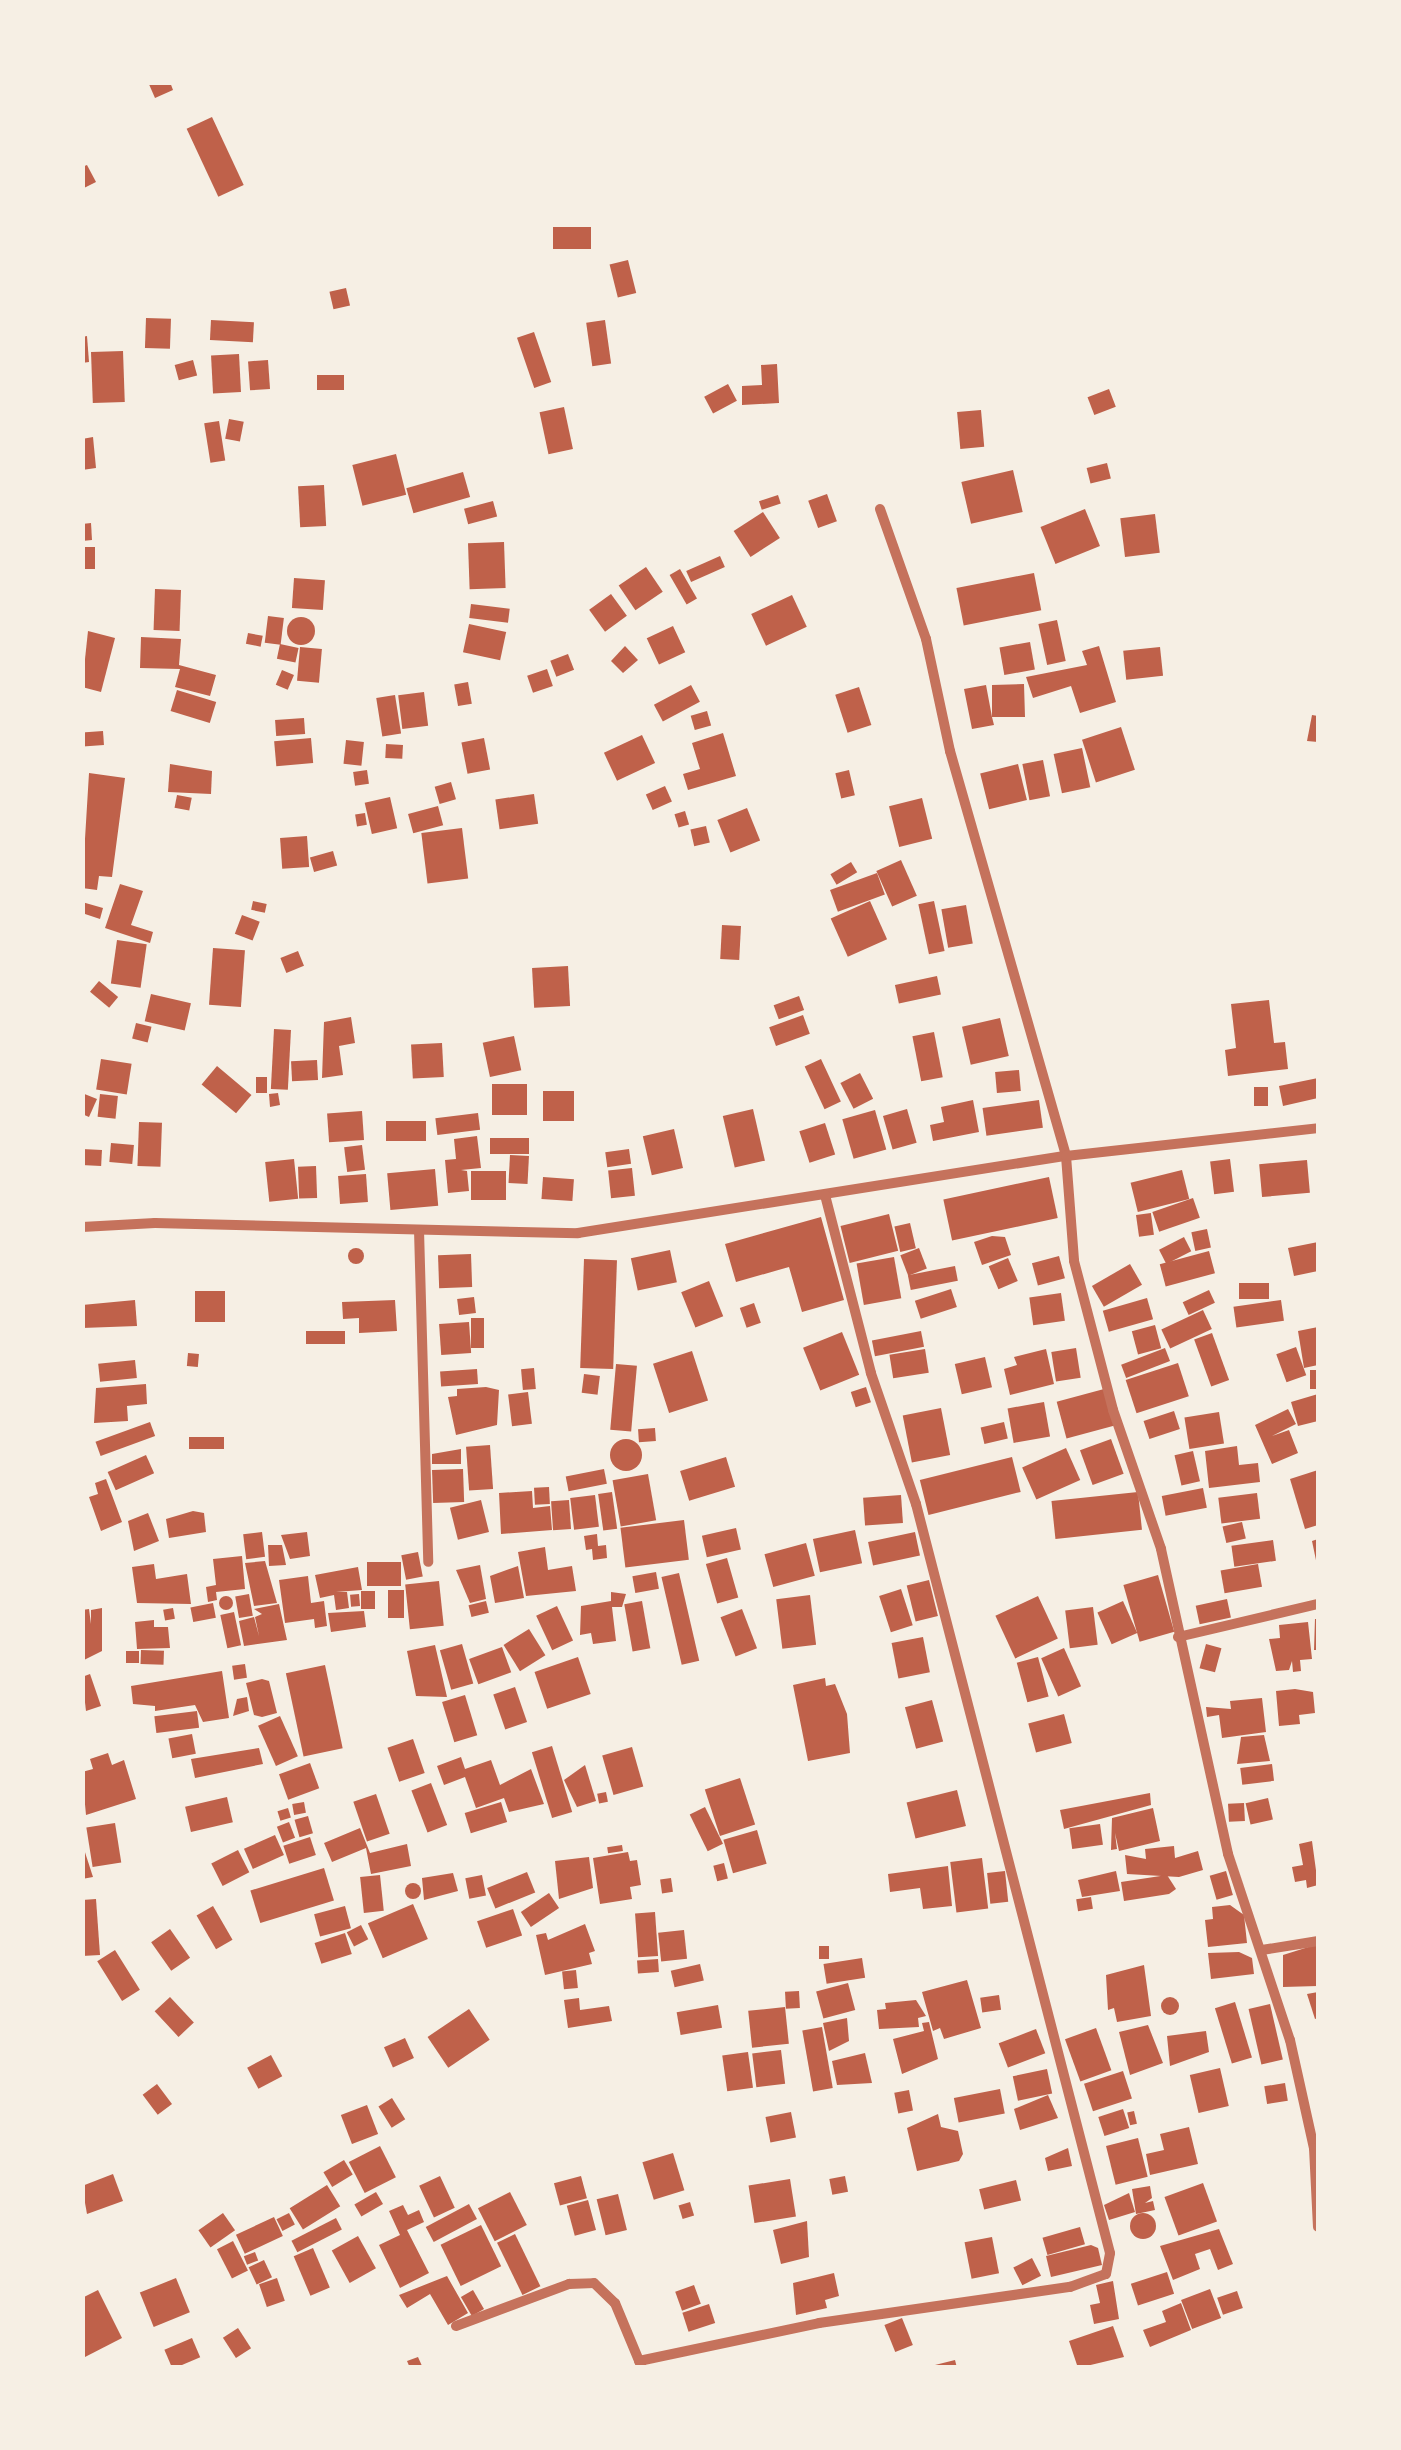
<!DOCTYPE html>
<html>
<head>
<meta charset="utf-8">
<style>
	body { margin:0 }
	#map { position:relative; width:1401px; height:2450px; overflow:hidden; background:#f6efe4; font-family:"DejaVu Sans",sans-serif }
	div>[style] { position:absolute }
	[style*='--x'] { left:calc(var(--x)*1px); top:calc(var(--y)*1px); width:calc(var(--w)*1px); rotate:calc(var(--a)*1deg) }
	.building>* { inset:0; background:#bf614a; transform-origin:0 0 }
	.round { border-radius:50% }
	.minor>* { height:10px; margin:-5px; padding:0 5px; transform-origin:5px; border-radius:5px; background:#c5725c }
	span { translate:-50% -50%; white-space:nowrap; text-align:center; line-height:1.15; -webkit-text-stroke:10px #f6efe4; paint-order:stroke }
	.frame { position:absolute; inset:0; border:85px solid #f6efe4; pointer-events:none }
</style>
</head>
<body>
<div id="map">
	<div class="building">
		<div style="clip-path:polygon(148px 82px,170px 82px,173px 90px,155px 98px)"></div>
		<div style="left:212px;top:117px;width:75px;height:28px;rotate:65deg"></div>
		<div style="clip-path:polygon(87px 165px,96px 182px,82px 189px,82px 167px)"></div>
		<div style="left:553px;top:227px;width:38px;height:22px"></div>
		<div style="left:628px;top:260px;width:34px;height:19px;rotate:76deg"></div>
		<div style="left:346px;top:288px;width:18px;height:17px;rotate:77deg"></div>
		<div style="left:146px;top:318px;width:25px;height:30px;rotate:2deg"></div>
		<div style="left:211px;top:320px;width:43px;height:20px;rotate:3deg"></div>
		<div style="left:605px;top:320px;width:44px;height:19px;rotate:82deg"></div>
		<div style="left:534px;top:332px;width:53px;height:18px;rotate:71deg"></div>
		<div style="clip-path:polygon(87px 336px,89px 362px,82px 363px,82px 337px)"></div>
		<div style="left:123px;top:351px;width:51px;height:32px;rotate:88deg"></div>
		<div style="left:239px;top:354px;width:38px;height:28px;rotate:87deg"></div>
		<div style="left:193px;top:360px;width:16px;height:19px;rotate:75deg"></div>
		<div style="left:268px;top:360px;width:29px;height:20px;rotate:86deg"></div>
		<div style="clip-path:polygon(777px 364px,779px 403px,742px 405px,742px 386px,762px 385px,761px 365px)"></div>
		<div style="left:344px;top:375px;width:15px;height:27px;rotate:90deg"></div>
		<div style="left:728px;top:384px;width:19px;height:27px;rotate:62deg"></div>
		<div style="left:1109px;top:389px;width:19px;height:23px;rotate:69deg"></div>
		<div style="left:564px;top:407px;width:43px;height:25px;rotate:78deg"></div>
		<div style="left:981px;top:410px;width:37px;height:24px;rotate:85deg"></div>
		<div style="left:229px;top:419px;width:15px;height:20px;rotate:11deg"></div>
		<div style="left:219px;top:421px;width:40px;height:15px;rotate:81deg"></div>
		<div style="clip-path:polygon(93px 437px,96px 468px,82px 470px,82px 439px)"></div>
		<div style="left:396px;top:454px;width:42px;height:45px;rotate:76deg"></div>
		<div style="left:1107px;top:463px;width:16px;height:21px;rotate:76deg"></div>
		<div style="left:1013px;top:470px;width:43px;height:53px;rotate:77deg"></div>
		<div style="left:463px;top:472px;width:26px;height:59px;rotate:74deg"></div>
		<div style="left:324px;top:485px;width:41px;height:26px;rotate:87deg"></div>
		<div style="left:827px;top:494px;width:29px;height:20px;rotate:70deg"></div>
		<div style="left:778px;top:495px;width:9px;height:20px;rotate:72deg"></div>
		<div style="left:493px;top:501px;width:16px;height:30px;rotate:75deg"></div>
		<div style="left:1085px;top:509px;width:40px;height:48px;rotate:68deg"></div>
		<div style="left:763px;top:512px;width:31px;height:35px;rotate:57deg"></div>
		<div style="left:1155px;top:514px;width:39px;height:35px;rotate:83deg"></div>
		<div style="clip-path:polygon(91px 523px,92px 540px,82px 541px,82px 524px)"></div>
		<div style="left:504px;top:542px;width:46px;height:36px;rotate:88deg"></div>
		<div style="left:82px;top:547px;width:13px;height:22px"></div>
		<div style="left:720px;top:556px;width:12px;height:37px;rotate:66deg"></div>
		<div style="left:646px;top:567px;width:30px;height:33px;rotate:56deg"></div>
		<div style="left:680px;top:569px;width:34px;height:12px;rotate:60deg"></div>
		<div style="left:1034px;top:573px;width:38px;height:79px;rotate:79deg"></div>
		<div style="left:294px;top:578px;width:31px;height:30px;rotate:4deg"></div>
		<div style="left:155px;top:589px;width:26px;height:41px;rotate:2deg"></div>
		<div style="left:611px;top:594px;width:27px;height:27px;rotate:54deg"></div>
		<div style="left:792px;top:595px;width:35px;height:45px;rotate:65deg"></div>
		<div style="left:471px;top:604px;width:39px;height:14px;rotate:7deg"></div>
		<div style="left:268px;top:616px;width:16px;height:27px;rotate:7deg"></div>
		<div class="round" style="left:287px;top:617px;width:28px;height:28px"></div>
		<div style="left:1057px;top:620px;width:42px;height:19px;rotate:78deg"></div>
		<div style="left:469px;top:624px;width:38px;height:29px;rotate:12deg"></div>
		<div style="left:673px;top:626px;width:29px;height:29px;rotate:65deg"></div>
		<div style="clip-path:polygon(88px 631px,115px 638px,101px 692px,82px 687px)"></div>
		<div style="left:248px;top:633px;width:15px;height:11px;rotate:11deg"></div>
		<div style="clip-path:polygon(141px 637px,181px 639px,179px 665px,216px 675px,210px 696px,175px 687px,180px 669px,140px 668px)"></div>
		<div style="left:1030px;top:642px;width:28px;height:31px;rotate:80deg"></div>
		<div style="left:280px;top:644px;width:19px;height:15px;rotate:12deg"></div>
		<div style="clip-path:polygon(625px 646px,638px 660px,623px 673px,611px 661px)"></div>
		<div style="clip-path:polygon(1099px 646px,1116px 702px,1080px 713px,1071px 686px,1033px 698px,1026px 677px,1087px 665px,1082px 651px)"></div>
		<div style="left:300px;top:647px;width:22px;height:34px;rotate:5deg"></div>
		<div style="left:1160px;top:647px;width:29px;height:37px;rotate:84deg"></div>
		<div style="left:568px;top:654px;width:17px;height:19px;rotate:69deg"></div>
		<div style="left:547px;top:669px;width:18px;height:21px;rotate:71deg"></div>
		<div style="left:282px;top:670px;width:13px;height:16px;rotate:23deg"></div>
		<div style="left:468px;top:682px;width:22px;height:14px;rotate:80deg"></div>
		<div style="clip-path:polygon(1024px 684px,1025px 717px,992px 717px,994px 725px,972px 729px,964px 689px,986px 685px,992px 717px,992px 685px)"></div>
		<div style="left:691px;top:685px;width:19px;height:42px;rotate:62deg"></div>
		<div style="left:859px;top:687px;width:40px;height:25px;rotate:72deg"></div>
		<div style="left:177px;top:690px;width:41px;height:22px;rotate:17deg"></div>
		<div style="left:424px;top:692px;width:34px;height:26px;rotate:83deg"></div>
		<div style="left:395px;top:695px;width:39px;height:19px;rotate:81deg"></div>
		<div style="left:707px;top:711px;width:15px;height:17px;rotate:74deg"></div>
		<div style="clip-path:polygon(1312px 715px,1318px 716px,1318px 742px,1307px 741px)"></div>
		<div style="left:304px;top:718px;width:16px;height:29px;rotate:86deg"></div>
		<div style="left:1121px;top:727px;width:45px;height:41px;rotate:72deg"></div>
		<div style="left:103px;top:731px;width:14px;height:21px;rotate:86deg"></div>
		<div style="clip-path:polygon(723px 733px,736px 776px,688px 790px,683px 774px,700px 769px,692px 743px)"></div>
		<div style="left:642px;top:735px;width:31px;height:42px;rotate:65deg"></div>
		<div style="left:311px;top:738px;width:25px;height:37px;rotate:85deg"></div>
		<div style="left:484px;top:738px;width:32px;height:23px;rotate:79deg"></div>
		<div style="left:346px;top:740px;width:18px;height:24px;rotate:6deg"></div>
		<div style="left:386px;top:744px;width:17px;height:14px;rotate:3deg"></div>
		<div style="left:1082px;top:748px;width:40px;height:29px;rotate:78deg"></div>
		<div style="left:1043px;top:760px;width:37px;height:21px;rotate:79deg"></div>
		<div style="clip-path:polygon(170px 764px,212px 771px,211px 794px,168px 792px)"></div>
		<div style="left:1018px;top:764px;width:37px;height:39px;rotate:76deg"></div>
		<div style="left:367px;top:770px;width:14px;height:14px;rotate:82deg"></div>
		<div style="left:849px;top:770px;width:26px;height:14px;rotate:77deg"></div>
		<div style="clip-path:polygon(89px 773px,125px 778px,112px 877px,99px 876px,97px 890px,82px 888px)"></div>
		<div style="left:451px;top:782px;width:18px;height:17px;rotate:74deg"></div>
		<div style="left:665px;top:786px;width:17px;height:21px;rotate:66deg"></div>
		<div style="left:534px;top:794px;width:30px;height:39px;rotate:82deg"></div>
		<div style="left:177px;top:795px;width:15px;height:13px;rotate:11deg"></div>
		<div style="left:390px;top:797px;width:32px;height:26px;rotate:77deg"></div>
		<div style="left:922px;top:798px;width:42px;height:34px;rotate:76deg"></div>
		<div style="left:438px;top:806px;width:20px;height:31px;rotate:75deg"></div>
		<div style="left:747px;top:808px;width:35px;height:32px;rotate:68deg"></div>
		<div style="left:685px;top:811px;width:14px;height:11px;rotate:73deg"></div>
		<div style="left:365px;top:813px;width:12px;height:10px;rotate:81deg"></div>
		<div style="left:706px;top:826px;width:17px;height:16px;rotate:77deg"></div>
		<div style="left:462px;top:828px;width:51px;height:41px;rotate:83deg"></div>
		<div style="left:307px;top:836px;width:31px;height:27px;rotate:86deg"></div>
		<div style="left:333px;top:851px;width:15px;height:24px;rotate:74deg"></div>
		<div style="left:901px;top:860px;width:39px;height:27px;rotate:66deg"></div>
		<div style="left:851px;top:862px;width:12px;height:24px;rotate:59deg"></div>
		<div style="left:877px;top:873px;width:23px;height:50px;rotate:70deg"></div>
		<div style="clip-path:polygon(120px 884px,143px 891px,131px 925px,153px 932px,150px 943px,105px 928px)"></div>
		<div style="left:253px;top:901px;width:14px;height:9px;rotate:12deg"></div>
		<div style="left:870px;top:901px;width:42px;height:43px;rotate:66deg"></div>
		<div style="left:934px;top:901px;width:51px;height:16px;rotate:78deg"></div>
		<div style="clip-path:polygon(82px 902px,103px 908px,100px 919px,82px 913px)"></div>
		<div style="left:966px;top:905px;width:39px;height:25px;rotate:80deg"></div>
		<div style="left:242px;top:915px;width:19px;height:20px;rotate:21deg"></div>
		<div style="left:722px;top:925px;width:19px;height:34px;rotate:3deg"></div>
		<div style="left:117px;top:940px;width:30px;height:44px;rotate:8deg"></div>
		<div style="left:213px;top:948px;width:32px;height:57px;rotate:4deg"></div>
		<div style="left:298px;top:951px;width:16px;height:19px;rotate:68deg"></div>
		<div style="left:568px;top:966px;width:40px;height:36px;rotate:87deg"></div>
		<div style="left:937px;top:976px;width:19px;height:43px;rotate:78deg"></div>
		<div style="left:99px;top:981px;width:25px;height:14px;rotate:40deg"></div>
		<div style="left:151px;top:994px;width:41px;height:28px;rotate:13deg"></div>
		<div style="left:799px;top:996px;width:15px;height:27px;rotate:70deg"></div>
		<div style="clip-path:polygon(1269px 1000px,1274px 1043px,1285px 1042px,1288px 1069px,1228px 1076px,1225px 1050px,1236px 1048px,1231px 1004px)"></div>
		<div style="left:803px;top:1015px;width:20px;height:36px;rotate:70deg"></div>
		<div style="clip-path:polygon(351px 1017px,355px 1043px,339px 1046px,343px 1075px,322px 1078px,324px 1022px)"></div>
		<div style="left:1000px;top:1018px;width:39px;height:39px;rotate:77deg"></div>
		<div style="left:136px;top:1023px;width:16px;height:16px;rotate:14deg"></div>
		<div style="left:274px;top:1029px;width:17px;height:60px;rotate:3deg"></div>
		<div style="left:934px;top:1032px;width:46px;height:22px;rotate:79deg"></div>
		<div style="left:514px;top:1036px;width:35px;height:32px;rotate:78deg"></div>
		<div style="left:442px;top:1043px;width:34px;height:31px;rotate:87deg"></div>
		<div style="left:101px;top:1059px;width:31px;height:31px;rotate:9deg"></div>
		<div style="left:821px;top:1059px;width:47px;height:18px;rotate:65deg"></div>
		<div style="left:317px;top:1060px;width:20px;height:26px;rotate:87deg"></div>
		<div style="left:217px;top:1066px;width:45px;height:24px;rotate:40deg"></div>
		<div style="left:1019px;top:1070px;width:21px;height:24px;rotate:85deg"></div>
		<div style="left:860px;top:1073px;width:29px;height:22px;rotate:63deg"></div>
		<div style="left:256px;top:1077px;width:11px;height:16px"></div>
		<div style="clip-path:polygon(1318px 1078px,1318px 1098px,1283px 1106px,1279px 1086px)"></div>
		<div style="left:492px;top:1084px;width:35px;height:31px"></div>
		<div style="left:1254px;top:1087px;width:14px;height:19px"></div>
		<div style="left:543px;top:1091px;width:31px;height:30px"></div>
		<div style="clip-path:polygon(82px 1093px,97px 1099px,89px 1117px,82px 1114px)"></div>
		<div style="clip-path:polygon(278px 1093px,280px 1105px,270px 1107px,269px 1094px)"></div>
		<div style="left:100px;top:1094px;width:18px;height:23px;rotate:6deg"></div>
		<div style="clip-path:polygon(973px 1100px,979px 1132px,933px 1141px,930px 1125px,944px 1122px,941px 1107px)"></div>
		<div style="left:1039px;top:1100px;width:28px;height:57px;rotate:82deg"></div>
		<div style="left:753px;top:1109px;width:53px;height:31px;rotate:77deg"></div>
		<div style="left:907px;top:1109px;width:35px;height:25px;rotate:74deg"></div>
		<div style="left:875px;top:1110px;width:41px;height:34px;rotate:74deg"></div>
		<div style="left:362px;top:1111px;width:29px;height:35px;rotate:86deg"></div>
		<div style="left:478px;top:1113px;width:17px;height:43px;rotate:83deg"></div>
		<div style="left:426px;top:1121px;width:20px;height:40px;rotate:90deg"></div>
		<div style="left:139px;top:1122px;width:23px;height:44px;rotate:2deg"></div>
		<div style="left:825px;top:1123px;width:33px;height:27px;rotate:72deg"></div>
		<div style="left:674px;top:1129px;width:40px;height:32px;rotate:77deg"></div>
		<div style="clip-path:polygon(477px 1136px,481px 1168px,461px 1170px,467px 1171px,469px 1191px,448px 1193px,445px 1160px,456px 1159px,454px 1139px)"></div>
		<div style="left:490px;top:1138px;width:39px;height:16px"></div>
		<div style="left:111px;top:1143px;width:23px;height:19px;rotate:5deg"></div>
		<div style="left:362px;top:1145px;width:25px;height:18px;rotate:83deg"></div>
		<div style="left:82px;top:1149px;width:20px;height:16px;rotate:3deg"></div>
		<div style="left:629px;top:1149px;width:15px;height:24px;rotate:82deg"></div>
		<div style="left:510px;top:1155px;width:19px;height:28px;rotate:3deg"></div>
		<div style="left:294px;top:1159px;width:40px;height:29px;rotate:84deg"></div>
		<div style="left:1230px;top:1159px;width:33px;height:20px;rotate:83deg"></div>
		<div style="left:1307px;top:1160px;width:33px;height:48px;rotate:85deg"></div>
		<div style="left:316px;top:1166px;width:32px;height:18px;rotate:88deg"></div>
		<div style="left:632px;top:1168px;width:28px;height:24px;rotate:84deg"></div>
		<div style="left:435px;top:1169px;width:37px;height:48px;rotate:85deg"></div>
		<div style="left:1182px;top:1170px;width:30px;height:53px;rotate:76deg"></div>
		<div style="left:471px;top:1171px;width:35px;height:29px"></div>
		<div style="left:366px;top:1174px;width:28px;height:28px;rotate:86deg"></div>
		<div style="left:543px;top:1177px;width:31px;height:22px;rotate:4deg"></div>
		<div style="left:1049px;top:1177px;width:42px;height:108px;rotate:78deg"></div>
		<div style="left:1193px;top:1198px;width:21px;height:43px;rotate:71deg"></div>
		<div style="left:889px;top:1214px;width:38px;height:50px;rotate:76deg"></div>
		<div style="left:1136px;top:1215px;width:15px;height:22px;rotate:-8deg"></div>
		<div style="clip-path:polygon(821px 1217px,844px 1300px,802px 1312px,789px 1267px,736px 1282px,725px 1244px)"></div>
		<div style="left:910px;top:1223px;width:26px;height:16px;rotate:77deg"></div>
		<div style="left:1207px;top:1229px;width:19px;height:16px;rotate:78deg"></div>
		<div style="clip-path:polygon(992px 1236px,1005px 1237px,1011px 1255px,982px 1265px,974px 1242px)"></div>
		<div style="left:1184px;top:1237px;width:16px;height:28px;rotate:63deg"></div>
		<div style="clip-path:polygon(1318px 1242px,1318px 1271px,1294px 1276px,1288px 1248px)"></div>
		<div class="round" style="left:348px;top:1248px;width:16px;height:16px"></div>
		<div style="left:919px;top:1248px;width:22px;height:20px;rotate:69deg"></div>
		<div style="left:670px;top:1250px;width:33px;height:40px;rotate:78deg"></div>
		<div style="left:1209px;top:1251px;width:23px;height:51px;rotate:75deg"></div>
		<div style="left:471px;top:1254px;width:33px;height:33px;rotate:88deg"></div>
		<div style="left:1059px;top:1256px;width:23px;height:28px;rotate:75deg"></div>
		<div style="left:894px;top:1257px;width:42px;height:38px;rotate:80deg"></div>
		<div style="left:1008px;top:1258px;width:25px;height:21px;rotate:67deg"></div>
		<div style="left:584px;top:1259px;width:33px;height:109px;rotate:2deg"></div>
		<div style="left:1130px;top:1264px;width:24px;height:44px;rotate:60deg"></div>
		<div style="left:955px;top:1266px;width:15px;height:48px;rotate:79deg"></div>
		<div style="left:709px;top:1281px;width:38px;height:30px;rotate:68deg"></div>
		<div style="left:1269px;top:1283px;width:16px;height:30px;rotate:90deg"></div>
		<div style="left:951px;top:1289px;width:19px;height:38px;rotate:72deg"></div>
		<div style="left:1209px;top:1290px;width:14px;height:29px;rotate:65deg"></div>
		<div style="left:225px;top:1291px;width:31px;height:30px;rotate:90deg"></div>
		<div style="left:1061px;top:1293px;width:28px;height:32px;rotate:82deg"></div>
		<div style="left:474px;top:1297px;width:16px;height:17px;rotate:83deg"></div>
		<div style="left:1147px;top:1298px;width:22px;height:46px;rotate:74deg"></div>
		<div style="clip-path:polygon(135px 1300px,137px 1326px,82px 1328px,82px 1305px)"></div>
		<div style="clip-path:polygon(395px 1300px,397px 1331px,359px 1333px,359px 1318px,343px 1319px,342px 1302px)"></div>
		<div style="left:1281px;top:1300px;width:21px;height:48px;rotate:82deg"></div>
		<div style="left:754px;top:1303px;width:21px;height:15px;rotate:71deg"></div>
		<div style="left:1203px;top:1310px;width:21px;height:46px;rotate:65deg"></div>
		<div style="left:471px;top:1318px;width:13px;height:30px"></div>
		<div style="left:469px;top:1322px;width:31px;height:30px;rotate:86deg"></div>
		<div style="left:1155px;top:1325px;width:24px;height:24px;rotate:75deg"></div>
		<div style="clip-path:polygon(1318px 1327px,1318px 1365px,1304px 1368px,1298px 1331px)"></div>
		<div style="left:345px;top:1331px;width:13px;height:39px;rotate:90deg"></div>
		<div style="left:921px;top:1331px;width:16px;height:50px;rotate:79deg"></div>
		<div style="left:842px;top:1332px;width:46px;height:42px;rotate:68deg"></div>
		<div style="left:1212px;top:1333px;width:50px;height:19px;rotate:70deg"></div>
		<div style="left:1296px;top:1347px;width:30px;height:21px;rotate:70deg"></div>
		<div style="left:1076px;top:1348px;width:30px;height:25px;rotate:81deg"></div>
		<div style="left:1165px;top:1348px;width:14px;height:47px;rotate:69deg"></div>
		<div style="left:925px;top:1349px;width:24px;height:36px;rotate:81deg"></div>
		<div style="clip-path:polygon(1046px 1349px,1054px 1384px,1010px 1395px,1004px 1369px,1017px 1365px,1014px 1357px)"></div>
		<div style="left:692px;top:1351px;width:52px;height:41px;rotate:72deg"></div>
		<div style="left:188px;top:1353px;width:11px;height:13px;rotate:5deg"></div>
		<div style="left:985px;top:1357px;width:31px;height:31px;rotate:77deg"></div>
		<div style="left:135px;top:1360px;width:18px;height:37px;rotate:84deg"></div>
		<div style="left:1178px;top:1363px;width:35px;height:55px;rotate:72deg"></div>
		<div style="left:616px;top:1364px;width:21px;height:66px;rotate:5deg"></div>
		<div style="left:534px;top:1368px;width:21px;height:13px;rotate:85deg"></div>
		<div style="left:477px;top:1369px;width:15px;height:37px;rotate:86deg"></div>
		<div style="left:1310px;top:1370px;width:8px;height:19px"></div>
		<div style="left:584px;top:1374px;width:16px;height:19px;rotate:7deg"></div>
		<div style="clip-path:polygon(146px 1384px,147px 1404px,127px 1406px,128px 1421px,94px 1423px,96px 1388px)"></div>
		<div style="clip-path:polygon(486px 1387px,499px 1390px,497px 1425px,456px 1435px,448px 1397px,457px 1396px,457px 1389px)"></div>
		<div style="left:866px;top:1387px;width:16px;height:16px;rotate:72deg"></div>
		<div style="left:1104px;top:1389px;width:38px;height:49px;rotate:75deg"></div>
		<div style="left:528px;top:1392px;width:32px;height:20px;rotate:83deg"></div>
		<div style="clip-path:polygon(1318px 1394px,1318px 1421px,1298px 1426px,1291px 1402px)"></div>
		<div style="left:1044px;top:1402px;width:35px;height:37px;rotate:80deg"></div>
		<div style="left:941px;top:1408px;width:48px;height:39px;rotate:79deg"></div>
		<div style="clip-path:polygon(1288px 1409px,1296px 1424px,1272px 1436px,1289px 1430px,1298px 1453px,1272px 1464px,1255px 1425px)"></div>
		<div style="left:1174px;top:1411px;width:19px;height:32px;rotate:72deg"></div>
		<div style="left:1219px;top:1412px;width:32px;height:35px;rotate:81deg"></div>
		<div style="left:150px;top:1422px;width:15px;height:58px;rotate:70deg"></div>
		<div style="left:1004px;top:1422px;width:17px;height:24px;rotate:77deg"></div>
		<div style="left:655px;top:1428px;width:13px;height:17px;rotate:86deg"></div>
		<div style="left:189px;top:1437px;width:35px;height:12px"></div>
		<div style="left:1111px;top:1439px;width:37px;height:33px;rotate:70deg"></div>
		<div class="round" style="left:610px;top:1439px;width:32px;height:32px"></div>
		<div style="left:490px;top:1445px;width:44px;height:24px;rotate:86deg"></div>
		<div style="clip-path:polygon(1237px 1446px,1239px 1465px,1258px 1463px,1260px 1482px,1209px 1488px,1205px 1451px)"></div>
		<div style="left:1066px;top:1448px;width:35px;height:48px;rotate:66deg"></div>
		<div style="clip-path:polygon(461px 1449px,461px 1464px,432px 1464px,432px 1454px)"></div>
		<div style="left:1193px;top:1451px;width:31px;height:19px;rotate:77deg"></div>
		<div style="left:146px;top:1455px;width:20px;height:42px;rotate:66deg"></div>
		<div style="left:726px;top:1457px;width:31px;height:48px;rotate:73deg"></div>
		<div style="left:1012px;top:1457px;width:36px;height:95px;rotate:76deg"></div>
		<div style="left:463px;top:1469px;width:33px;height:31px;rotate:88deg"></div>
		<div style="left:604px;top:1469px;width:15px;height:39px;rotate:79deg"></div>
		<div style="clip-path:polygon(1318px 1470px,1318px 1525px,1305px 1529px,1290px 1479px)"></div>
		<div style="left:648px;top:1474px;width:47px;height:36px;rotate:80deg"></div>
		<div style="clip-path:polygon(106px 1479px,122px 1522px,101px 1531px,89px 1497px,98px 1494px,95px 1483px)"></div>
		<div style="left:549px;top:1487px;width:17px;height:15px;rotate:87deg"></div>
		<div style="left:1203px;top:1488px;width:20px;height:42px;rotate:79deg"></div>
		<div style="clip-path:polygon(532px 1491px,533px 1508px,550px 1506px,552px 1530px,501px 1534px,499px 1493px)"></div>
		<div style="left:612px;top:1492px;width:37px;height:14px;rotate:82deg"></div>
		<div style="left:1138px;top:1492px;width:38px;height:87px;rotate:84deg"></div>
		<div style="left:1257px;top:1493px;width:26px;height:39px;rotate:83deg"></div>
		<div style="left:595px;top:1495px;width:32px;height:25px;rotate:83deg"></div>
		<div style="left:901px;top:1495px;width:28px;height:38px;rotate:86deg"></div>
		<div style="left:481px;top:1500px;width:33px;height:32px;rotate:76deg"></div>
		<div style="left:569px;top:1500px;width:29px;height:18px;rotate:86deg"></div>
		<div style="clip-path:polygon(193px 1511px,204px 1513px,206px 1532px,169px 1538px,166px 1519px)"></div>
		<div style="clip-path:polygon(148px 1513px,159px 1541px,134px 1551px,128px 1521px)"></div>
		<div style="left:684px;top:1520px;width:40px;height:64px;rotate:83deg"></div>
		<div style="left:1242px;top:1522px;width:17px;height:20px;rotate:77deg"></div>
		<div style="left:736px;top:1528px;width:22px;height:35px;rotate:77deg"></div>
		<div style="left:855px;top:1530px;width:34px;height:43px;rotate:78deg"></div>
		<div style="left:262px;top:1532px;width:25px;height:19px;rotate:83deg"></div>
		<div style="clip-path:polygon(307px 1532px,310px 1556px,290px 1559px,281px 1535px)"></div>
		<div style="left:915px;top:1532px;width:24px;height:48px;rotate:78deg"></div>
		<div style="clip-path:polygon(597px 1534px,598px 1546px,606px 1545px,607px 1558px,593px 1560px,592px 1549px,586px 1550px,584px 1536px)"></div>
		<div style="clip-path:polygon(1318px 1539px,1318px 1565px,1317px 1565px,1312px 1541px)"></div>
		<div style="left:1273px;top:1540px;width:21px;height:42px;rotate:82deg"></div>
		<div style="left:806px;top:1543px;width:34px;height:43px;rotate:75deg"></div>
		<div style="clip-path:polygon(268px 1545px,282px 1545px,286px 1565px,269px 1566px)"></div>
		<div style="clip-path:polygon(545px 1547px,548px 1570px,572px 1566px,576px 1591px,526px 1596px,518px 1552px)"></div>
		<div style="left:418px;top:1552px;width:25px;height:17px;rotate:79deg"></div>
		<div style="clip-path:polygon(242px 1556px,245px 1589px,216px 1592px,217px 1600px,208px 1602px,206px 1587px,216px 1585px,213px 1559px)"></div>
		<div style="left:727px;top:1558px;width:41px;height:22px;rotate:74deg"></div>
		<div style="clip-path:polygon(265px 1561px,277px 1603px,254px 1606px,245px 1563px)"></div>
		<div style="left:367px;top:1562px;width:34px;height:24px"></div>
		<div style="clip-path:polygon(154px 1564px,156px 1579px,187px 1574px,191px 1604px,137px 1603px,132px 1567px)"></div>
		<div style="left:1258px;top:1564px;width:23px;height:38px;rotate:80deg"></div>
		<div style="clip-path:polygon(480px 1565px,486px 1599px,470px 1603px,456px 1570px)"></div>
		<div style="clip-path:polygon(518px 1566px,524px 1598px,495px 1603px,490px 1576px)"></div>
		<div style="clip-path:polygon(358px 1567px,362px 1590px,336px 1592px,347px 1592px,349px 1608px,336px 1610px,334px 1595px,320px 1598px,315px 1575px)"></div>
		<div style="left:656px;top:1572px;width:17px;height:24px;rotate:80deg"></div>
		<div style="left:679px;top:1573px;width:90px;height:18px;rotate:77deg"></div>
		<div style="left:1158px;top:1575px;width:59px;height:36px;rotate:74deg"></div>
		<div style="clip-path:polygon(308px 1576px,311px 1603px,324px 1601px,327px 1626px,315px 1628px,314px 1619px,285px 1623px,279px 1580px)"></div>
		<div style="left:929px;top:1580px;width:37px;height:23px;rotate:76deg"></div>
		<div style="left:439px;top:1581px;width:45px;height:34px;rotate:84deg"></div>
		<div style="left:901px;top:1589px;width:38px;height:23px;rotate:72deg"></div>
		<div style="left:388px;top:1590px;width:16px;height:28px"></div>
		<div style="left:375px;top:1591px;width:18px;height:14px;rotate:90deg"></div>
		<div style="clip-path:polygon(611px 1592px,626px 1594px,622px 1607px,612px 1607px,616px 1641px,593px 1644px,591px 1633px,580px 1635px,581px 1606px,611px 1601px)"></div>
		<div style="left:249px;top:1594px;width:22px;height:14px;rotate:80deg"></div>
		<div style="left:359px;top:1594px;width:12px;height:9px;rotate:85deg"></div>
		<div style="left:810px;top:1595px;width:50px;height:34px;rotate:83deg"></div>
		<div class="round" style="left:219px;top:1596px;width:14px;height:14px"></div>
		<div style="left:1038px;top:1596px;width:47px;height:47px;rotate:65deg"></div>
		<div style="left:1227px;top:1599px;width:19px;height:32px;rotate:78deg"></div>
		<div style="left:486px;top:1601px;width:12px;height:18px;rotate:76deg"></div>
		<div style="left:642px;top:1601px;width:48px;height:18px;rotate:80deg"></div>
		<div style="left:1123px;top:1601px;width:35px;height:28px;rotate:66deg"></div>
		<div style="left:213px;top:1603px;width:15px;height:23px;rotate:79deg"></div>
		<div style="clip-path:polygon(279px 1604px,287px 1640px,244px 1646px,239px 1621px,254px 1617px,259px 1636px,255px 1617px,262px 1614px,254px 1609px)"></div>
		<div style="left:557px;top:1606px;width:38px;height:23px;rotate:65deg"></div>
		<div style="left:1093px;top:1607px;width:38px;height:28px;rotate:83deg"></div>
		<div style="clip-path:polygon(102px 1608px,102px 1651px,82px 1661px,82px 1610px,89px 1609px,91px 1624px,91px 1610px)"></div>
		<div style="left:173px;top:1608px;width:11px;height:10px;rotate:80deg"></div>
		<div style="left:742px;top:1609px;width:42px;height:23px;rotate:69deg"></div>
		<div style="clip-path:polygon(364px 1611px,366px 1627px,331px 1632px,328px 1613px)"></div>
		<div style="left:234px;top:1612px;width:34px;height:14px;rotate:78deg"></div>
		<div style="clip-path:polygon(1315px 1619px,1318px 1619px,1318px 1650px,1314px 1650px)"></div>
		<div style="clip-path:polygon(154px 1620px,154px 1627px,168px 1627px,170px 1648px,137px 1649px,135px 1622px)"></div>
		<div style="clip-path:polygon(1308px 1622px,1312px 1659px,1300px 1660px,1301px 1671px,1293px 1672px,1292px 1661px,1289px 1670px,1276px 1671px,1269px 1639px,1280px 1638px,1279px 1625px)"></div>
		<div style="left:529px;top:1629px;width:31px;height:30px;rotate:58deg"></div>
		<div style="left:923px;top:1637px;width:36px;height:32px;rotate:79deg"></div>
		<div style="left:462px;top:1644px;width:41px;height:23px;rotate:74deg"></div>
		<div style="left:1206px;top:1644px;width:16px;height:25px;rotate:15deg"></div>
		<div style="clip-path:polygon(435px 1645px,447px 1697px,416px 1696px,407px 1651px)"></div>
		<div style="left:502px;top:1647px;width:27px;height:35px;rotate:70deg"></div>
		<div style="left:1064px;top:1648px;width:42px;height:25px;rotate:66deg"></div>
		<div style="left:141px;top:1650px;width:23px;height:14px;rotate:2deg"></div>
		<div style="left:126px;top:1651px;width:13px;height:12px"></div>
		<div style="left:578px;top:1657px;width:39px;height:46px;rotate:71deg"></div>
		<div style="left:1038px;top:1657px;width:41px;height:22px;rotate:75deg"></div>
		<div style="left:245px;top:1664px;width:14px;height:13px;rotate:82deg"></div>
		<div style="left:325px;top:1665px;width:85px;height:40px;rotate:78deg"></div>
		<div style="clip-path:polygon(222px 1671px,229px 1718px,203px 1722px,195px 1705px,155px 1711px,155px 1706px,133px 1704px,131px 1686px)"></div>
		<div style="clip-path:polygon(90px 1674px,101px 1706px,86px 1711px,82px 1677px)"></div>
		<div style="clip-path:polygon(825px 1678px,826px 1686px,835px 1684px,847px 1714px,850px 1753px,808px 1761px,793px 1685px)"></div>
		<div style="clip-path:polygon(262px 1679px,269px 1681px,277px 1713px,262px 1717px,254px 1715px,246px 1683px)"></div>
		<div style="left:515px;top:1687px;width:37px;height:23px;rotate:71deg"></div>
		<div style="clip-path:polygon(1295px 1689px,1313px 1692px,1315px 1713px,1299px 1715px,1300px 1724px,1279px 1726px,1276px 1691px)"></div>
		<div style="left:465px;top:1695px;width:42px;height:24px;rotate:73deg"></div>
		<div style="clip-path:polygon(247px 1697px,249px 1711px,233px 1716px,237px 1699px)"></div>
		<div style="clip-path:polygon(1262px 1698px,1266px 1732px,1222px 1738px,1219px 1715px,1207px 1717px,1206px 1707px,1231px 1709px,1230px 1701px)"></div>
		<div style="left:932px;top:1700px;width:43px;height:28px;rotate:75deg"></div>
		<div style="left:197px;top:1711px;width:17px;height:43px;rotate:83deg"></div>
		<div style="left:1064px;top:1714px;width:30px;height:37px;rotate:75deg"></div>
		<div style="left:280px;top:1716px;width:44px;height:24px;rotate:66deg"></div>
		<div style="left:192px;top:1734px;width:20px;height:24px;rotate:79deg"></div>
		<div style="clip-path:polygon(1264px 1735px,1270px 1761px,1237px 1764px,1241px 1737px)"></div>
		<div style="left:413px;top:1739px;width:36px;height:27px;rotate:71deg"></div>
		<div style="left:552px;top:1746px;width:69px;height:21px;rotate:73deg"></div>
		<div style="left:632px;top:1747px;width:41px;height:31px;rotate:74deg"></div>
		<div style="clip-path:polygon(259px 1748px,263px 1764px,195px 1778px,191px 1759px)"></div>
		<div style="clip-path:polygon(108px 1753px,112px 1765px,124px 1760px,136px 1799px,86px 1815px,82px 1772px,93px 1769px,90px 1759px)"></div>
		<div style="clip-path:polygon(461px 1757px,465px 1769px,491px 1760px,500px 1785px,531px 1769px,544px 1804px,509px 1812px,504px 1798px,476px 1808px,465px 1777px,444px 1785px,437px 1766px)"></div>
		<div style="left:310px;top:1763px;width:27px;height:33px;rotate:70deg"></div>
		<div style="left:1272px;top:1764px;width:17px;height:32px;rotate:83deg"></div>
		<div style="clip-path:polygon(585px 1765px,596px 1801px,577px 1807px,564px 1780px)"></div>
		<div style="left:740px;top:1778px;width:49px;height:37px;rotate:72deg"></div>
		<div style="left:431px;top:1783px;width:45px;height:21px;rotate:69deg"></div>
		<div style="left:957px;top:1790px;width:37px;height:52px;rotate:76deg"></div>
		<div style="left:606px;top:1792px;width:10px;height:9px;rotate:79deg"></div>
		<div style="clip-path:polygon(1150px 1793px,1151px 1805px,1064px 1829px,1060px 1810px)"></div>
		<div style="left:376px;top:1794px;width:42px;height:24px;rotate:71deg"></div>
		<div style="left:227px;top:1797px;width:26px;height:43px;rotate:77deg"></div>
		<div style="left:1268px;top:1798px;width:22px;height:23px;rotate:77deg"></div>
		<div style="left:304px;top:1802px;width:11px;height:12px;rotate:80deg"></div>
		<div style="left:501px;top:1802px;width:21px;height:38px;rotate:73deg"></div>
		<div style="left:1244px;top:1803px;width:18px;height:16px;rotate:87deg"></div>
		<div style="left:705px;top:1807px;width:41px;height:17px;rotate:64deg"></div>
		<div style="left:288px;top:1808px;width:10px;height:11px;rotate:73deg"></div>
		<div style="clip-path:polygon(1153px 1808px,1160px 1841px,1119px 1851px,1115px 1833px,1117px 1849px,1111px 1850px,1112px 1818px)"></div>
		<div style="left:308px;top:1816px;width:18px;height:14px;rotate:74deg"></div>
		<div style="left:289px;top:1822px;width:17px;height:13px;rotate:69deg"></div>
		<div style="left:115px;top:1823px;width:40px;height:29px;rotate:81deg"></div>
		<div style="left:1100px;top:1824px;width:21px;height:31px;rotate:82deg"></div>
		<div style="clip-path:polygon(360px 1828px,370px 1853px,407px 1844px,411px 1866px,371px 1874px,366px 1848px,332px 1862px,324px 1843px)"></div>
		<div style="left:757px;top:1830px;width:35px;height:35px;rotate:74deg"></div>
		<div style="left:275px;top:1835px;width:22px;height:34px;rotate:66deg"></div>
		<div style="left:310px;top:1837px;width:19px;height:28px;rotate:72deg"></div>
		<div style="clip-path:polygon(1312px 1841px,1318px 1885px,1307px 1888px,1306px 1880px,1295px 1882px,1292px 1867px,1303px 1865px,1299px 1844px)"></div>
		<div style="clip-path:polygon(82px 1843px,93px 1877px,82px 1879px)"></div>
		<div style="left:622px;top:1845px;width:6px;height:15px;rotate:81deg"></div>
		<div style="clip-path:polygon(1174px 1846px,1175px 1858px,1198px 1851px,1203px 1870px,1179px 1877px,1127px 1874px,1125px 1855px,1146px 1859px,1145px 1849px)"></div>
		<div style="left:238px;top:1850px;width:25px;height:30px;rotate:63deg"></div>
		<div style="clip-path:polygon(628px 1852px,630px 1861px,637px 1860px,641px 1885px,630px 1887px,632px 1899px,600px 1904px,593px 1858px)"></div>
		<div style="clip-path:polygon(589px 1857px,593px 1888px,559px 1899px,555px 1861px)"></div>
		<div style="left:982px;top:1858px;width:51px;height:32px;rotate:83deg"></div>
		<div style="left:724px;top:1863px;width:16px;height:11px;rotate:76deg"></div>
		<div style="clip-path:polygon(948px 1866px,952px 1906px,923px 1909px,920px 1888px,890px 1892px,888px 1874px)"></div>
		<div style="left:324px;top:1868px;width:34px;height:77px;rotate:73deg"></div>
		<div style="left:1005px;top:1871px;width:31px;height:18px;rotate:84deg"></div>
		<div style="clip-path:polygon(1116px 1871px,1120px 1891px,1082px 1897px,1078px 1880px)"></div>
		<div style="left:1226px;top:1871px;width:25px;height:17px;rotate:74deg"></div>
		<div style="left:527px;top:1872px;width:22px;height:43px;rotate:68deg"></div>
		<div style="clip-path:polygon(453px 1873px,458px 1891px,424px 1900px,422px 1878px)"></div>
		<div style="left:380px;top:1875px;width:36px;height:20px;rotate:84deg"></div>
		<div style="left:482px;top:1875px;width:21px;height:17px;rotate:79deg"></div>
		<div style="clip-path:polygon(1167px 1875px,1176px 1889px,1169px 1894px,1124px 1901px,1121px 1882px)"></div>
		<div style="left:671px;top:1878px;width:14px;height:11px;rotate:82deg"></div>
		<div class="round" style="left:405px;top:1883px;width:16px;height:16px"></div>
		<div style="left:549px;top:1893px;width:18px;height:34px;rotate:56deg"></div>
		<div style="left:1091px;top:1897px;width:12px;height:15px;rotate:81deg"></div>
		<div style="clip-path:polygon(96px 1899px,100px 1955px,82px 1956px,82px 1900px)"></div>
		<div style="left:413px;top:1904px;width:38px;height:49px;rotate:67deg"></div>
		<div style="clip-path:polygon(1230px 1905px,1244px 1915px,1247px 1943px,1208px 1947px,1205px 1920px,1213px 1919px,1212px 1907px)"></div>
		<div style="left:213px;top:1906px;width:39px;height:19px;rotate:60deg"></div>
		<div style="left:345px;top:1906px;width:23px;height:32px;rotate:75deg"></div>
		<div style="left:513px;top:1909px;width:28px;height:38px;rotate:71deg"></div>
		<div style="left:655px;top:1912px;width:44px;height:20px;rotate:86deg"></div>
		<div style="clip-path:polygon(585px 1924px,595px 1951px,589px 1953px,592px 1964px,545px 1975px,536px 1935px,546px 1933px,548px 1940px)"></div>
		<div style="left:361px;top:1925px;width:16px;height:16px;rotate:63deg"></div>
		<div style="left:170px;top:1929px;width:35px;height:23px;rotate:55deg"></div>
		<div style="left:684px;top:1930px;width:29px;height:26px;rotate:84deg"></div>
		<div style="left:345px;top:1933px;width:22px;height:32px;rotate:72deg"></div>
		<div style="clip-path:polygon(1318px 1944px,1318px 1986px,1283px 1987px,1283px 1955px)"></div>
		<div style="left:819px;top:1946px;width:10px;height:13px"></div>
		<div style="left:115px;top:1950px;width:47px;height:21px;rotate:58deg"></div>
		<div style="clip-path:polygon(1239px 1952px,1252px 1958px,1254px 1974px,1211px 1979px,1208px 1953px)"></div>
		<div style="left:862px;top:1958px;width:20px;height:39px;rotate:81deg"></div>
		<div style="left:658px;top:1959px;width:13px;height:21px;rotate:86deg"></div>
		<div style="left:700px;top:1964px;width:17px;height:30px;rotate:77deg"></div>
		<div style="clip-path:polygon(1144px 1965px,1151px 2016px,1117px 2022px,1114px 2008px,1108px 2010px,1106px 1975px)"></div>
		<div style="left:576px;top:1970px;width:18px;height:14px;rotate:84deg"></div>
		<div style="clip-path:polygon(967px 1980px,981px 2028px,944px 2039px,940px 2028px,933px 2031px,922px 1992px)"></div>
		<div style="left:848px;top:1983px;width:28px;height:33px;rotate:75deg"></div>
		<div style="left:799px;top:1991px;width:17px;height:14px;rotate:87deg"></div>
		<div style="clip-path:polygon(1318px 1992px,1318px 2018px,1315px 2019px,1307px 1994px)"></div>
		<div style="left:999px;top:1995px;width:15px;height:19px;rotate:82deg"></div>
		<div class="round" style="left:1161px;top:1997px;width:18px;height:18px"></div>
		<div style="left:170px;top:1997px;width:35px;height:21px;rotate:47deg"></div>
		<div style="clip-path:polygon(579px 1998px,580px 2010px,609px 2006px,612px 2021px,568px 2028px,564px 2000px)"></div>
		<div style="clip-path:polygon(916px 2000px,926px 2016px,918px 2018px,919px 2027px,879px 2029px,877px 2010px,886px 2009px,885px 2003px)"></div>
		<div style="left:1235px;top:2002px;width:58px;height:21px;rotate:73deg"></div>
		<div style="left:1270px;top:2004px;width:57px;height:22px;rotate:77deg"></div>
		<div style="left:718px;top:2005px;width:23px;height:42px;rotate:80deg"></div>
		<div style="left:785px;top:2007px;width:37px;height:37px;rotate:84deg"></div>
		<div style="left:469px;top:2009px;width:37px;height:50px;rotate:56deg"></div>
		<div style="clip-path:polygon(847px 2018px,849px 2041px,829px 2051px,823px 2023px)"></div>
		<div style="clip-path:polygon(929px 2022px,938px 2059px,902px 2074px,893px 2039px,924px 2031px,922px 2023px)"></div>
		<div style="clip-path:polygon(1148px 2025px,1163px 2063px,1130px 2075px,1119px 2032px)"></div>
		<div style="left:822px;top:2027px;width:62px;height:20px;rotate:80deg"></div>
		<div style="left:1096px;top:2028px;width:45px;height:33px;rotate:70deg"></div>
		<div style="left:1036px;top:2029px;width:26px;height:40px;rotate:69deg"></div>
		<div style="clip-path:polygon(1206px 2031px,1209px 2052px,1170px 2066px,1167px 2036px)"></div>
		<div style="left:405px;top:2038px;width:22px;height:23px;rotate:66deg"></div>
		<div style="left:781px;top:2050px;width:34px;height:29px;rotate:83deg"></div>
		<div style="left:748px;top:2052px;width:36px;height:26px;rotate:82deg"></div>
		<div style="clip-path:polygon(865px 2053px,872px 2083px,837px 2085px,832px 2061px)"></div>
		<div style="left:271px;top:2055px;width:24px;height:27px;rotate:62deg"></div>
		<div style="left:1220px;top:2068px;width:39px;height:31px;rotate:77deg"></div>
		<div style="left:1047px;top:2069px;width:25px;height:35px;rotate:78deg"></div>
		<div style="left:1123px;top:2071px;width:29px;height:41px;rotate:72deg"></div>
		<div style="left:1285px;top:2083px;width:18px;height:21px;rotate:81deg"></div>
		<div style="left:157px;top:2084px;width:25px;height:18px;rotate:53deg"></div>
		<div style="left:1000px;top:2089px;width:25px;height:47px;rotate:79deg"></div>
		<div style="left:909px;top:2090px;width:21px;height:15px;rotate:79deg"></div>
		<div style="clip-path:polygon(1048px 2095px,1058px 2118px,1020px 2130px,1014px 2109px)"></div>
		<div style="left:392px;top:2098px;width:25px;height:16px;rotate:58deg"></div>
		<div style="left:367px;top:2105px;width:31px;height:28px;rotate:69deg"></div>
		<div style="left:1123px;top:2109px;width:20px;height:26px;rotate:72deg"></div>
		<div style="left:1134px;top:2111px;width:13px;height:7px;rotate:77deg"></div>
		<div style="left:791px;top:2112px;width:26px;height:26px;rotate:79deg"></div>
		<div style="clip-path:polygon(938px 2114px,941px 2127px,958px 2131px,963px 2154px,959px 2161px,917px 2171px,907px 2128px)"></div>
		<div style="clip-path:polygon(1189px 2127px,1198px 2164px,1150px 2175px,1146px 2154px,1164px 2150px,1160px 2134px)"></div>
		<div style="left:1138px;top:2138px;width:40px;height:33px;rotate:76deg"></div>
		<div style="left:380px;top:2146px;width:35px;height:35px;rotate:63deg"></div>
		<div style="clip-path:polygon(1068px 2148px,1072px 2166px,1048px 2171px,1045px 2158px)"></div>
		<div style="left:673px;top:2153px;width:39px;height:32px;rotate:73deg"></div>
		<div style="left:344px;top:2160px;width:17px;height:24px;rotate:59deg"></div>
		<div style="clip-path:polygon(113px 2174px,123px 2201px,87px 2214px,82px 2186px)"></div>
		<div style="left:440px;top:2176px;width:35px;height:23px;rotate:65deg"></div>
		<div style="left:581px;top:2176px;width:23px;height:28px;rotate:75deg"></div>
		<div style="left:845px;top:2176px;width:16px;height:16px;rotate:79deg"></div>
		<div style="left:790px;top:2179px;width:38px;height:42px;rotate:81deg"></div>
		<div style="left:1016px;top:2180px;width:21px;height:38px;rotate:76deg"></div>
		<div style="left:1203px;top:2183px;width:41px;height:41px;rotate:70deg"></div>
		<div style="left:327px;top:2185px;width:25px;height:44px;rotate:58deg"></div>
		<div style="clip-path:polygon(1150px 2186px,1152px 2198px,1145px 2203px,1153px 2201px,1155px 2210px,1136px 2214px,1132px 2189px)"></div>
		<div style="left:376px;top:2192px;width:14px;height:25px;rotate:60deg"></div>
		<div style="left:510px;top:2192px;width:37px;height:36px;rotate:63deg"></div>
		<div style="clip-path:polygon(1129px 2193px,1135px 2212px,1109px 2220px,1104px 2205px)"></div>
		<div style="left:618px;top:2194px;width:37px;height:22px;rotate:76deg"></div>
		<div style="left:588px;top:2200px;width:31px;height:22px;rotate:75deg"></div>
		<div style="left:690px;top:2202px;width:14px;height:12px;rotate:73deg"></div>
		<div style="left:469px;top:2204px;width:17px;height:49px;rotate:62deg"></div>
		<div style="clip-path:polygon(403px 2205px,408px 2215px,419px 2210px,424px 2222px,407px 2230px,429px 2273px,400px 2288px,379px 2245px,400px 2235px,389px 2211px)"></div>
		<div style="left:223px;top:2213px;width:21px;height:30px;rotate:55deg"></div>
		<div style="left:289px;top:2213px;width:13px;height:14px;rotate:63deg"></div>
		<div class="round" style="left:1130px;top:2213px;width:26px;height:26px"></div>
		<div style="left:274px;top:2217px;width:21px;height:42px;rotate:65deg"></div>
		<div style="left:336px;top:2218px;width:13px;height:50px;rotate:63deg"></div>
		<div style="clip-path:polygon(807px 2221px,809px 2257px,781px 2264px,773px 2230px)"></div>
		<div style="left:481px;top:2225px;width:46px;height:45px;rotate:64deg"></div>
		<div style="left:1080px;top:2227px;width:18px;height:39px;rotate:74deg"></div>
		<div style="clip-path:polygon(1219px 2229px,1233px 2264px,1218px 2270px,1210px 2249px,1195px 2254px,1200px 2269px,1173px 2280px,1160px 2246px)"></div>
		<div style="left:515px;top:2234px;width:58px;height:20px;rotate:64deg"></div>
		<div style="left:358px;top:2236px;width:37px;height:30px;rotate:61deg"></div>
		<div style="left:992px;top:2237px;width:37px;height:28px;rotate:79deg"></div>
		<div style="left:233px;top:2241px;width:33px;height:18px;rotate:63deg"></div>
		<div style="clip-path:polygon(1091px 2245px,1098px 2248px,1102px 2265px,1051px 2277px,1046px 2256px)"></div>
		<div style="left:313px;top:2248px;width:43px;height:21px;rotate:67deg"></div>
		<div style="left:255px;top:2252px;width:9px;height:12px;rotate:69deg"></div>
		<div style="left:1032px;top:2258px;width:20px;height:21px;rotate:63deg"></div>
		<div style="left:264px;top:2260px;width:19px;height:17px;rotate:65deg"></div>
		<div style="left:1167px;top:2272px;width:23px;height:38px;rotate:72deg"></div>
		<div style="clip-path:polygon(834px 2273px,839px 2296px,825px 2300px,827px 2308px,796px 2315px,793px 2283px)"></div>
		<div style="clip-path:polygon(447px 2276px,468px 2313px,448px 2325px,430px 2294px,407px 2308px,399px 2295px)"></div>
		<div style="left:176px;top:2278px;width:37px;height:39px;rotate:68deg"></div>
		<div style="left:277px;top:2278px;width:24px;height:19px;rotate:71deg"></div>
		<div style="clip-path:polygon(1113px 2281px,1119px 2319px,1094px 2324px,1090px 2305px,1100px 2303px,1096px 2285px)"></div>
		<div style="left:694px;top:2285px;width:20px;height:20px;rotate:70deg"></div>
		<div style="left:1210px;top:2289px;width:31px;height:31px;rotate:69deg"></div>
		<div style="clip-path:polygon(98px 2290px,122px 2338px,85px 2357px,82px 2298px)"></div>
		<div style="left:473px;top:2290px;width:22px;height:14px;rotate:60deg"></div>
		<div style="left:1237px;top:2291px;width:18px;height:21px;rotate:71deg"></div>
		<div style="clip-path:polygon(1181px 2303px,1191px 2330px,1150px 2347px,1143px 2330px,1166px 2322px,1162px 2311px)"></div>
		<div style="left:709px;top:2304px;width:20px;height:28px;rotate:72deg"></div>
		<div style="left:902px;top:2318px;width:29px;height:19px;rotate:68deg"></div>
		<div style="clip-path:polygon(1113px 2326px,1124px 2357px,1078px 2368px,1069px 2341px)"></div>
		<div style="left:238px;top:2328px;width:24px;height:18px;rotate:57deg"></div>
		<div style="left:192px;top:2338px;width:21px;height:30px;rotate:67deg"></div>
		<div style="clip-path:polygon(418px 2357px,422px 2366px,410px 2368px,407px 2361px)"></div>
		<div style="clip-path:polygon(955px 2360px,957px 2368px,932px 2368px,931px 2366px)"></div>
	</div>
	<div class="minor">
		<div style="--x:880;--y:509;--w:138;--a:70.5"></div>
		<div style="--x:926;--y:639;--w:115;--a:77.9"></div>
		<div style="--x:950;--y:751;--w:421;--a:74"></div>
		<div style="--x:1066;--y:1156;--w:105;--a:85.6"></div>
		<div style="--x:1074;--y:1261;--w:154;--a:75.3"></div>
		<div style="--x:1113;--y:1410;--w:147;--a:70.9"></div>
		<div style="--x:1161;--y:1549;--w:312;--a:77.6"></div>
		<div style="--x:1228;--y:1854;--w:196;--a:71.6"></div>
		<div style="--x:1290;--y:2040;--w:111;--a:77.5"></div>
		<div style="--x:1314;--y:2148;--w:79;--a:87.1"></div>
		<div style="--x:82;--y:1227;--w:73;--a:-3.1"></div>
		<div style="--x:155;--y:1223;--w:423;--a:1.4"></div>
		<div style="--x:578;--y:1233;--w:494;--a:-9"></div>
		<div style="--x:1066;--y:1156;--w:254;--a:-6.3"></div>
		<div style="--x:419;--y:1230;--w:332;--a:88.4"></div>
		<div style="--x:1178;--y:1637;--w:144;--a:-13.3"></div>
		<div style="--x:1262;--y:1950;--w:57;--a:-9.1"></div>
		<div style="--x:456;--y:2326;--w:121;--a:-20.4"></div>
		<div style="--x:569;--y:2284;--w:25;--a:-2"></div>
		<div style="--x:594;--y:2283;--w:29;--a:44"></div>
		<div style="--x:615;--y:2303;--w:70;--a:67.4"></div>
		<div style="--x:639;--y:2361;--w:184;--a:-11.9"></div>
		<div style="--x:819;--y:2323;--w:254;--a:-8.2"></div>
		<div style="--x:1070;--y:2287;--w:38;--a:-20"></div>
		<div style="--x:1106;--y:2274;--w:21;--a:-79"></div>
		<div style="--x:1110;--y:2253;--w:774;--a:-104.52"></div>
		<div style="--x:916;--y:1504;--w:139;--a:-109"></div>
		<div style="--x:871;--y:1373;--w:184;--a:-104.5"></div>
	</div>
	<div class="frame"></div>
</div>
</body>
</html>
